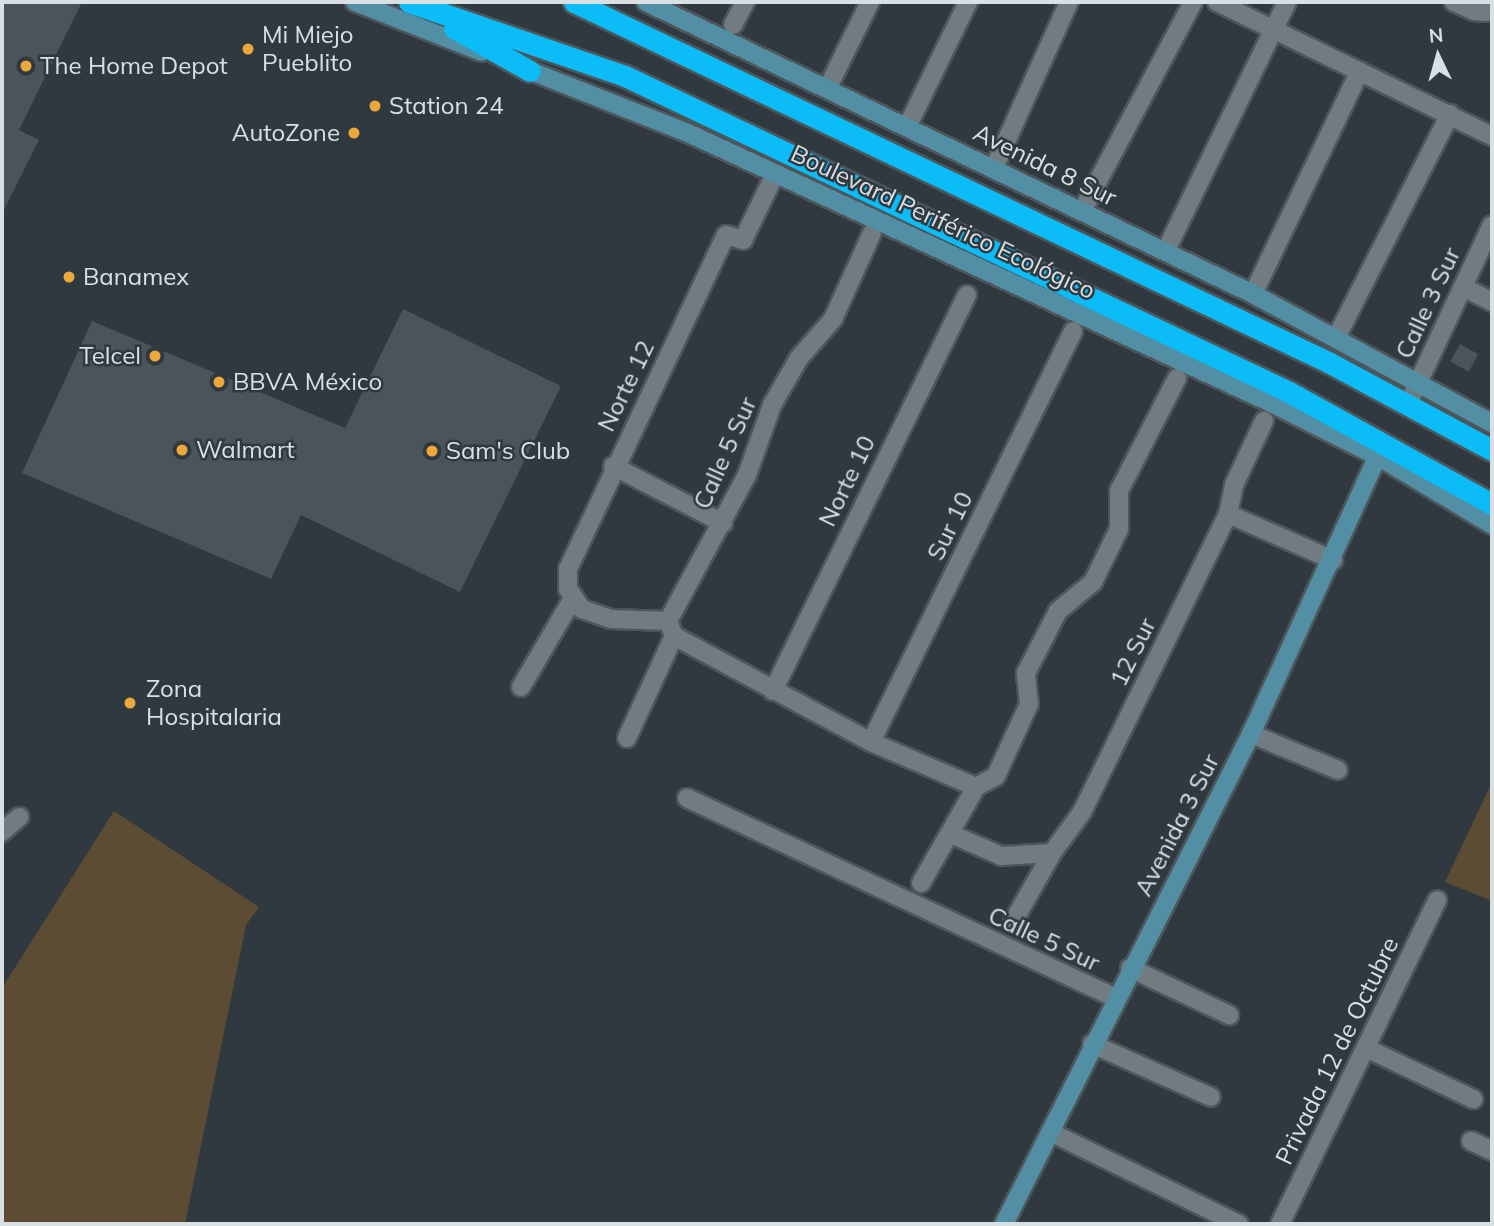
<!DOCTYPE html>
<html>
<head>
<meta charset="utf-8">
<style>
	body { margin:0 }
	#map { position:relative; width:1494px; height:1226px; overflow:hidden; background:#2f393f; font-family:Mulish,sans-serif }
	div>[style] { position:absolute }
	[style*='--x'] { left:calc(var(--x)*1px); top:calc(var(--y)*1px); width:calc(var(--w)*1px); rotate:calc(var(--a)*1deg) }
	.green>* { inset:0; background:#5d4c34 }
	.building>* { inset:0; background:#4a555b; transform-origin:0 0 }
	.roads { filter:drop-shadow(2px 0 #4d565b) drop-shadow(-2px 0 #4d565b) drop-shadow(0 2px #4d565b) drop-shadow(0 -2px #4d565b) }
	.street>* { height:18px; margin:-9px; padding:0 9px; transform-origin:9px; border-radius:9px; background:#707c82 }
	.secondary>* { height:18px; margin:-9px; padding:0 9px; transform-origin:9px; border-radius:9px; background:#528fa5 }
	.highway>* { height:21px; margin:-10.5px; padding:0 10.5px; transform-origin:10.5px; border-radius:10.5px; background:#0bbcf6 }
	.dots>* { width:19px; height:19px; translate:-50% -50%; box-sizing:border-box; border:4px solid #2f393f; border-radius:50% }
	span { translate:-50% -50%; white-space:nowrap; text-align:center; line-height:1.15; -webkit-text-stroke:5px #2f393f; paint-order:stroke }
	.poi-label { font-size:24px; color:#d9e0e3 }
	.left { translate:0 -50%; text-align:left }
	.right { translate:-100% -50%; text-align:right }
	.street-label { font-size:24px; color:#d9e0e3 }
	.frame { position:absolute; inset:0; border:4px solid #d9e0e3; pointer-events:none }
	.north { position:absolute; left:1403px; top:21px; width:70px; height:70px; -webkit-text-stroke:5px #2f393f; paint-order:stroke; rotate:355deg; font-size:19px; font-weight:700; line-height:28px; text-align:center; color:#d9e0e3 }
	.north::after { content:''; display:block; margin:auto; width:24px; height:32px; background:#d9e0e3; clip-path:polygon(50% 0,100% 100%,50% 72%,0 100%) }
</style>
</head>
<body>
<div id="map">
	<div class="green">
		<div style="clip-path:polygon(1492px 782px,1492px 901px,1445px 882px)"></div>
		<div style="clip-path:polygon(114px 811px,259px 907px,246px 925px,185px 1224px,2px 1224px,2px 988px)"></div>
	</div>
	<div class="building">
		<div style="clip-path:polygon(2px 2px,82px 2px,19px 130px,39px 140px,2px 214px)"></div>
		<div style="clip-path:polygon(403px 309px,561px 386px,460px 592px,301px 515px,271px 579px,22px 473px,92px 321px,345px 428px)"></div>
		<div style="left:1460px;top:344px;width:21px;height:20px;rotate:29deg"></div>
	</div>
	<div class="roads">
		<div class="street">
			<div style="--x:1217;--y:2;--w:306;--a:26"></div>
			<div style="--x:1454;--y:2;--w:22;--a:24"></div>
			<div style="--x:1474;--y:11;--w:11;--a:5"></div>
			<div style="--x:1485;--y:12;--w:10;--a:-45"></div>
			<div style="--x:733;--y:25;--w:26;--a:-62"></div>
			<div style="--x:828;--y:87;--w:95;--a:-63.7"></div>
			<div style="--x:908;--y:125;--w:137;--a:-64"></div>
			<div style="--x:994;--y:168;--w:182;--a:-65.7"></div>
			<div style="--x:1082;--y:211;--w:237;--a:-62"></div>
			<div style="--x:1169;--y:244;--w:269;--a:-64"></div>
			<div style="--x:1463;--y:287;--w:33;--a:27"></div>
			<div style="--x:1253;--y:294;--w:247;--a:-64.4"></div>
			<div style="--x:1337;--y:336;--w:249;--a:-63"></div>
			<div style="--x:1409;--y:402;--w:195;--a:-64.9"></div>
			<div style="--x:613;--y:466;--w:124;--a:27.4"></div>
			<div style="--x:1228;--y:514;--w:115;--a:23.7"></div>
			<div style="--x:668;--y:621;--w:57;--a:-178"></div>
			<div style="--x:611;--y:619;--w:31;--a:-161"></div>
			<div style="--x:582;--y:609;--w:24;--a:-125"></div>
			<div style="--x:568;--y:589;--w:20;--a:-90"></div>
			<div style="--x:568;--y:569;--w:369;--a:-64.7"></div>
			<div style="--x:726;--y:235;--w:18;--a:16"></div>
			<div style="--x:743;--y:240;--w:73;--a:-64.1"></div>
			<div style="--x:674;--y:636;--w:224;--a:28.3"></div>
			<div style="--x:871;--y:742;--w:114;--a:23.2"></div>
			<div style="--x:521;--y:687;--w:101;--a:-59.6"></div>
			<div style="--x:773;--y:691;--w:441;--a:-63.9"></div>
			<div style="--x:1251;--y:734;--w:94;--a:22.5"></div>
			<div style="--x:627;--y:738;--w:112;--a:-65.3"></div>
			<div style="--x:674;--y:636;--w:16;--a:-112"></div>
			<div style="--x:668;--y:621;--w:166;--a:-61.6"></div>
			<div style="--x:747;--y:475;--w:74;--a:-70.3"></div>
			<div style="--x:772;--y:405;--w:54;--a:-60.1"></div>
			<div style="--x:799;--y:358;--w:52;--a:-48.9"></div>
			<div style="--x:833;--y:319;--w:94;--a:-65.6"></div>
			<div style="--x:871;--y:742;--w:458;--a:-63.8"></div>
			<div style="--x:687;--y:798;--w:472;--a:25"></div>
			<div style="--x:2;--y:832;--w:23;--a:-41"></div>
			<div style="--x:951;--y:834;--w:55;--a:23.7"></div>
			<div style="--x:1001;--y:856;--w:51;--a:-3.4"></div>
			<div style="--x:921;--y:883;--w:111;--a:-60.2"></div>
			<div style="--x:976;--y:787;--w:23;--a:-29"></div>
			<div style="--x:996;--y:776;--w:79;--a:-65.4"></div>
			<div style="--x:1029;--y:704;--w:31;--a:-96"></div>
			<div style="--x:1026;--y:673;--w:70;--a:-62.7"></div>
			<div style="--x:1058;--y:611;--w:45;--a:-39.6"></div>
			<div style="--x:1093;--y:582;--w:59;--a:-63.9"></div>
			<div style="--x:1119;--y:529;--w:38;--a:-90"></div>
			<div style="--x:1119;--y:491;--w:127;--a:-62.8"></div>
			<div style="--x:1013;--y:922;--w:79;--a:-60.5"></div>
			<div style="--x:1052;--y:853;--w:51;--a:-53.8"></div>
			<div style="--x:1082;--y:812;--w:332;--a:-63.9"></div>
			<div style="--x:1228;--y:514;--w:30;--a:-78"></div>
			<div style="--x:1234;--y:485;--w:71;--a:-64.9"></div>
			<div style="--x:1130;--y:968;--w:110;--a:25.4"></div>
			<div style="--x:1092;--y:1044;--w:130;--a:24"></div>
			<div style="--x:1366;--y:1048;--w:119;--a:25.5"></div>
			<div style="--x:1050;--y:1132;--w:210;--a:26"></div>
			<div style="--x:1471;--y:1141;--w:23;--a:25"></div>
			<div style="--x:1280;--y:1224;--w:360;--a:-64.1"></div>
		</div>
		<div class="secondary">
			<div style="--x:355;--y:2;--w:136;--a:21.5"></div>
			<div style="--x:646;--y:2;--w:674;--a:25.69"></div>
			<div style="--x:1253;--y:294;--w:272;--a:28.4"></div>
			<div style="--x:518;--y:66;--w:183;--a:21.5"></div>
			<div style="--x:688;--y:133;--w:640;--a:24.84"></div>
			<div style="--x:1269;--y:402;--w:123;--a:26.6"></div>
			<div style="--x:1379;--y:457;--w:132;--a:31"></div>
			<div style="--x:1004;--y:1224;--w:549;--a:-63.25"></div>
			<div style="--x:1251;--y:734;--w:315;--a:-65.5"></div>
		</div>
		<div class="highway">
			<div style="--x:409;--y:2;--w:228;--a:18.9"></div>
			<div style="--x:625;--y:76;--w:735;--a:25.45"></div>
			<div style="--x:1289;--y:392;--w:232;--a:28.9"></div>
			<div style="--x:574;--y:2;--w:836;--a:25.52"></div>
			<div style="--x:1328;--y:362;--w:186;--a:28.2"></div>
			<div style="--x:454;--y:28;--w:87;--a:29.5"></div>
		</div>
	</div>
	<div class="dots">
		<div style="left:248px;top:49px;background:#eda83b"></div>
		<div style="left:26px;top:66px;background:#eda83b"></div>
		<div style="left:375px;top:106px;background:#eda83b"></div>
		<div style="left:354px;top:133px;background:#eda83b"></div>
		<div style="left:69px;top:277px;background:#eda83b"></div>
		<div style="left:155px;top:356px;background:#eda83b"></div>
		<div style="left:219px;top:382px;background:#eda83b"></div>
		<div style="left:182px;top:450px;background:#eda83b"></div>
		<div style="left:432px;top:451px;background:#eda83b"></div>
		<div style="left:130px;top:703px;background:#eda83b"></div>
	</div>
	<div class="poi-label">
		<span class="left" style="left:262px;top:49px">Mi Miejo<br>Pueblito</span>
		<span class="left" style="left:40px;top:66px">The Home Depot</span>
		<span class="left" style="left:389px;top:106px">Station 24</span>
		<span class="right" style="left:340px;top:133px">AutoZone</span>
		<span class="left" style="left:83px;top:277px">Banamex</span>
		<span class="right" style="left:141px;top:356px">Telcel</span>
		<span class="left" style="left:233px;top:382px">BBVA México</span>
		<span class="left" style="left:196px;top:450px">Walmart</span>
		<span class="left" style="left:446px;top:451px">Sam's Club</span>
		<span class="left" style="left:146px;top:703px">Zona<br>Hospitalaria</span>
	</div>
	<div class="street-label">
		<span style="left:1045px;top:165px;rotate:26deg">Avenida 8 Sur</span>
		<span style="left:943px;top:222px;rotate:25deg">Boulevard Periférico Ecológico</span>
		<span style="left:1428px;top:303px;rotate:-65deg">Calle 3 Sur</span>
		<span style="left:626px;top:386px;rotate:-64deg">Norte 12</span>
		<span style="left:725px;top:453px;rotate:-66deg">Calle 5 Sur</span>
		<span style="left:847px;top:481px;rotate:-64deg">Norte 10</span>
		<span style="left:950px;top:526px;rotate:-64deg">Sur 10</span>
		<span style="left:1133px;top:652px;rotate:-64deg">12 Sur</span>
		<span style="left:1177px;top:825px;rotate:-63deg">Avenida 3 Sur</span>
		<span style="left:1044px;top:939px;rotate:25deg">Calle 5 Sur</span>
		<span style="left:1337px;top:1051px;rotate:-64deg">Privada 12 de Octubre</span>
	</div>
	<div class="frame"></div>
	<div class="north">N</div>
</div>
</body>
</html>
